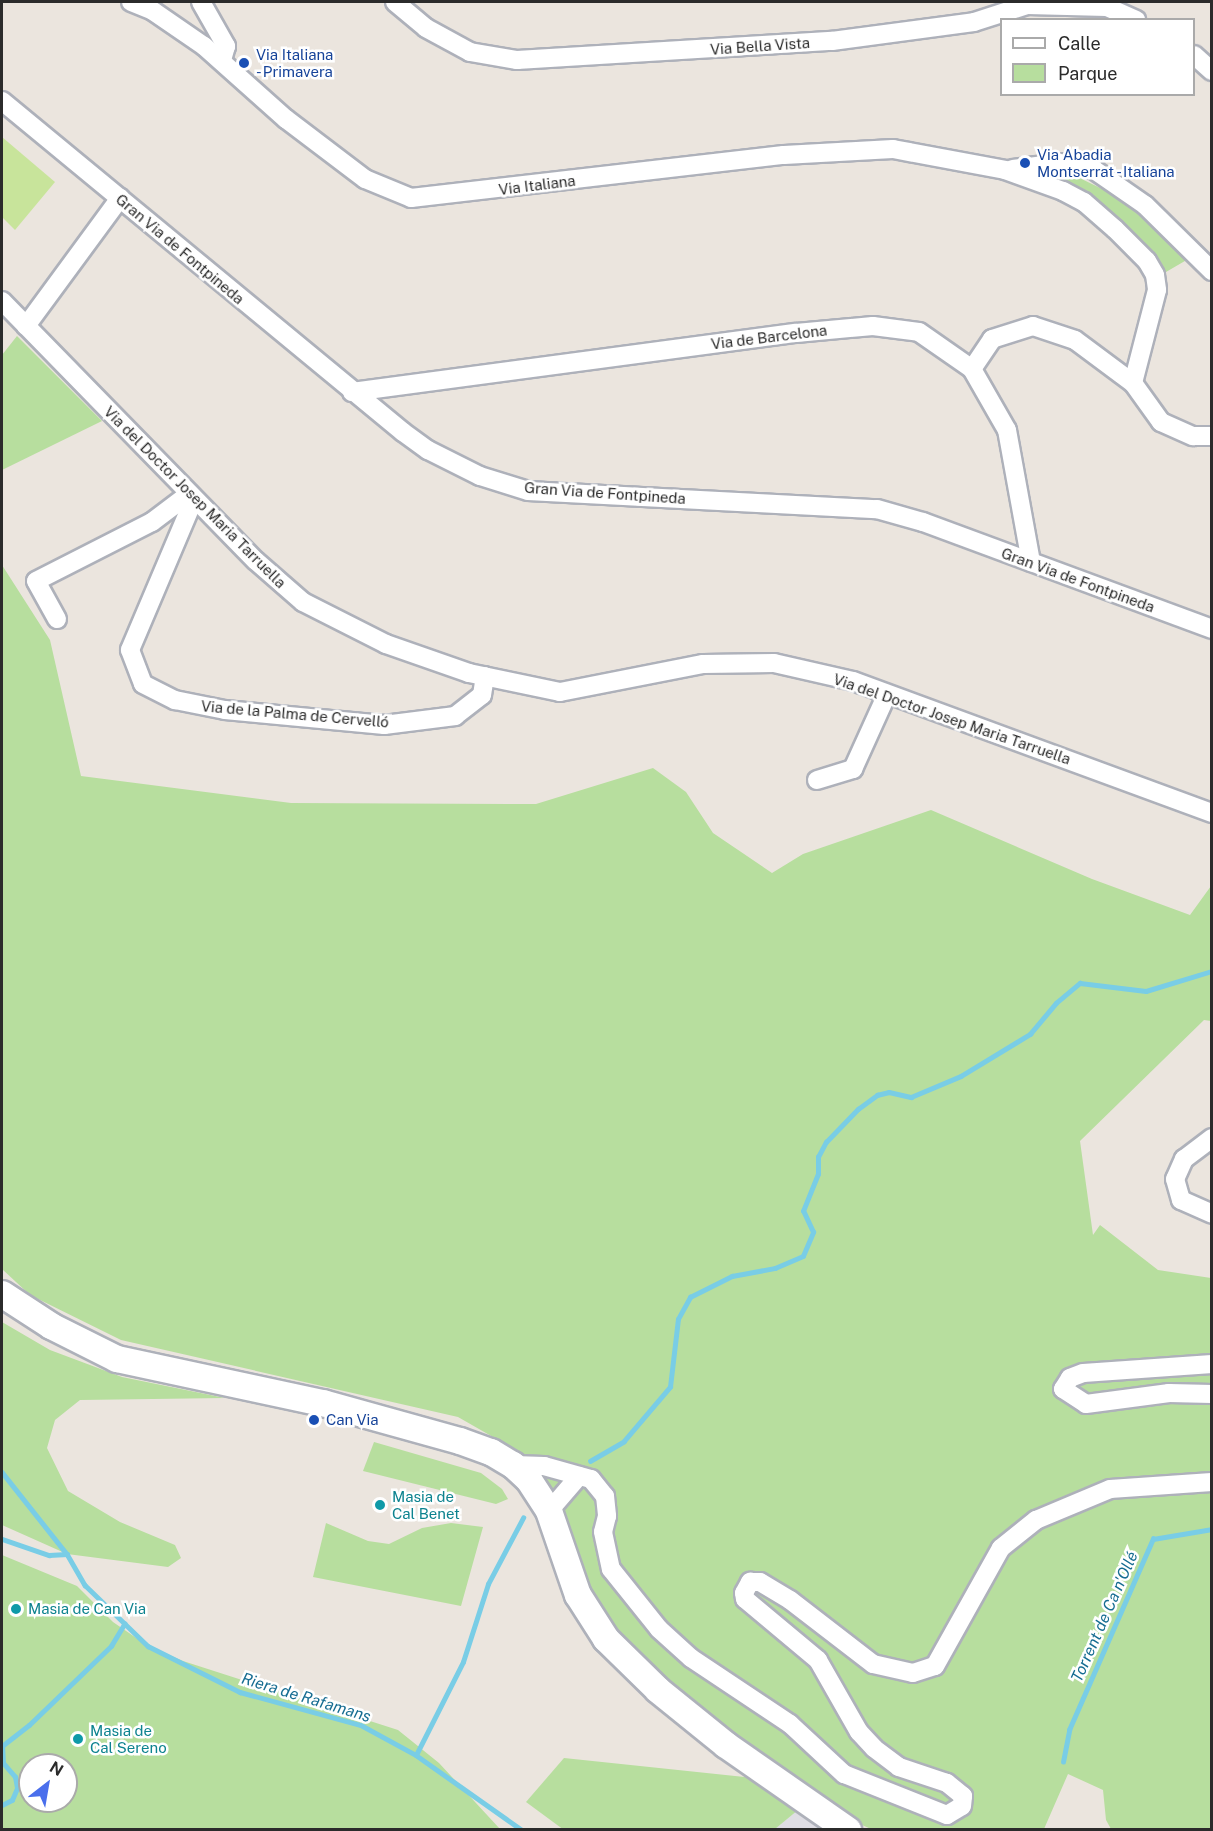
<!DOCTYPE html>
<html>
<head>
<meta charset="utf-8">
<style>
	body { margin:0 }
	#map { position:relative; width:1213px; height:1831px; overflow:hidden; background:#ebe5de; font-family:"Public Sans",sans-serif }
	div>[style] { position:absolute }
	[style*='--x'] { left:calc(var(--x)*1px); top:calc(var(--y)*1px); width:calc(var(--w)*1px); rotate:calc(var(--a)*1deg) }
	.industrial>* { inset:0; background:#dfdee4 }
	.green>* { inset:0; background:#b7de9e }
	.pitch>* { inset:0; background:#c8e49b }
	.stream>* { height:4.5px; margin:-2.25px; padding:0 2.25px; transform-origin:2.25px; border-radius:2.25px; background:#79cde6 }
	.roads { filter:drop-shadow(2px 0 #aeb1ba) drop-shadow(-2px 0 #aeb1ba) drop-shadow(0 2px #aeb1ba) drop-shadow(0 -2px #aeb1ba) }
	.minor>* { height:18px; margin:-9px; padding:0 9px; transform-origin:9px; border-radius:9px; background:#fff }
	.secondary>* { height:26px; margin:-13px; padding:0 13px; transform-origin:13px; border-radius:13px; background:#fff }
	.dots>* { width:16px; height:16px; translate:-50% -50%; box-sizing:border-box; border:3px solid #fff; border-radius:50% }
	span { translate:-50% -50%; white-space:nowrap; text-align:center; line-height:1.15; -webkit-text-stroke:5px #fff; paint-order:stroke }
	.street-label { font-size:15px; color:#2b2b2b }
	.transit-label { font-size:15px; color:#164399 }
	.left { translate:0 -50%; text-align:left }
	.culture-label { font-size:15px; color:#0d838f }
	.water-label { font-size:16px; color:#176d92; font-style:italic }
	.frame { position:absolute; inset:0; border:3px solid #2b2b2b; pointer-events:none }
	.legend { position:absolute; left:1000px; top:18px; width:195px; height:78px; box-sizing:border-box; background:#fff; border:2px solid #aaa; margin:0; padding:8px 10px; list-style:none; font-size:18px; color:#2b2b2b }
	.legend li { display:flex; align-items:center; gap:12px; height:30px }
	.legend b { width:30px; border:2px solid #aaa }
	.north { position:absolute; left:18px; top:1753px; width:60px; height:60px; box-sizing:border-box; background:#fff; border:2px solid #aaa; border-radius:50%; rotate:31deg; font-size:16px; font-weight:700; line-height:24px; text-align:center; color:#2b2b2b }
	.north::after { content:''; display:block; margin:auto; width:21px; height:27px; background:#4a6fec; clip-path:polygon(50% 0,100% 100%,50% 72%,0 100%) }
</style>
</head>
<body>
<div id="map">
	<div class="industrial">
		<div style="clip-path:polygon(798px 1810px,830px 1829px,775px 1829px)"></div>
	</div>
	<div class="green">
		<div style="clip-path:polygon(1059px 168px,1129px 202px,1190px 258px,1166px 272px,1104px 207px,1052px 175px)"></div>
		<div style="clip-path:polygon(17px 336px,102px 421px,2px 470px,2px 355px)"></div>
		<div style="clip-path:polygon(2px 565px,50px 640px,81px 776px,291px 803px,536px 804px,653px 768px,686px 792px,713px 833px,772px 873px,803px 854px,931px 810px,1092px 879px,1190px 915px,1211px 886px,1211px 1021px,1204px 1020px,1080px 1141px,1093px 1235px,1100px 1225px,1158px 1270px,1211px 1278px,1211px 1829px,1111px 1829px,1106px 1820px,1103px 1790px,1068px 1774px,1044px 1829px,871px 1829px,844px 1817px,732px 1734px,625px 1645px,589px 1591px,535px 1475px,544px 1466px,458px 1417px,121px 1340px,30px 1295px,2px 1269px)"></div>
		<div style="clip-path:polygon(2px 1322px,50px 1350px,122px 1377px,225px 1398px,80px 1400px,55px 1420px,47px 1448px,68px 1491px,120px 1522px,175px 1545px,181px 1558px,168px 1567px,67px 1554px,2px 1525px)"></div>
		<div style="clip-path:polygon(374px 1442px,481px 1473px,502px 1489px,508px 1499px,496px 1504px,363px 1471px)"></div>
		<div style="clip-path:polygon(326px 1523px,368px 1541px,389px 1544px,422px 1528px,451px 1523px,483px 1527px,461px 1606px,313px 1577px)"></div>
		<div style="clip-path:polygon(evenodd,2px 1555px,77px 1586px,113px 1622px,148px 1646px,183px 1661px,398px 1730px,439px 1763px,500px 1829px,2px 1829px,2px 1555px,30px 1765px,66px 1765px,66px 1801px,30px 1801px,30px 1765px)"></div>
		<div style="clip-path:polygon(564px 1758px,754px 1778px,798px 1810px,775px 1829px,564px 1830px,526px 1802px)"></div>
	</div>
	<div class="pitch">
		<div style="clip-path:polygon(2px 137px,55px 182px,15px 230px,2px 217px)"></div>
	</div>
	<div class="stream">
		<div style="--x:590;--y:1461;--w:39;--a:-30"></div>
		<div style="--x:624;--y:1441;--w:71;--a:-49.6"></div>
		<div style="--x:670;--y:1387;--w:68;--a:-83.3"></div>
		<div style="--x:678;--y:1319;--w:25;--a:-61"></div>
		<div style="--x:690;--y:1297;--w:47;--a:-26.6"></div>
		<div style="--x:732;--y:1276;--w:44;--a:-10.5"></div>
		<div style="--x:775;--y:1268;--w:30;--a:-23"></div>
		<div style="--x:803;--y:1256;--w:26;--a:-67"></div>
		<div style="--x:813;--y:1232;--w:23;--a:-115"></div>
		<div style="--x:803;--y:1211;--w:40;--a:-68"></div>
		<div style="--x:818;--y:1174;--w:17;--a:-90"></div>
		<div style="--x:818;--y:1157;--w:17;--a:-62"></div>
		<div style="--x:826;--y:1142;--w:46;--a:-45.9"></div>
		<div style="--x:858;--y:1109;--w:24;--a:-36"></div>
		<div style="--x:877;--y:1095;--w:12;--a:-14"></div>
		<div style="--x:889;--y:1092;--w:23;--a:13"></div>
		<div style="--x:911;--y:1097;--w:54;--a:-22.8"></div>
		<div style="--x:961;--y:1076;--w:81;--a:-31.3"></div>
		<div style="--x:1030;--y:1034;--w:40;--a:-50"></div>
		<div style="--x:1056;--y:1003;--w:31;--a:-40"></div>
		<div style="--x:1080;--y:983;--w:66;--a:6.9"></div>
		<div style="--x:1146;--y:991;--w:69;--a:-16.9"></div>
		<div style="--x:2;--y:1472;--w:105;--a:51.6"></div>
		<div style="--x:67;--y:1554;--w:36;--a:60"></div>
		<div style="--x:85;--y:1585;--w:88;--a:44.1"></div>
		<div style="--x:148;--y:1646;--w:103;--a:26.6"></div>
		<div style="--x:240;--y:1692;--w:125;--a:15.3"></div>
		<div style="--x:361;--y:1725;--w:63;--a:28.6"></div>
		<div style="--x:416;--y:1755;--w:130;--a:35.3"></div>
		<div style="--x:2;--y:1539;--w:50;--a:18.8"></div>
		<div style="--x:49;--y:1555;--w:18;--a:-3"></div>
		<div style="--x:2;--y:1746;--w:34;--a:-38"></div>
		<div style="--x:29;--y:1725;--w:114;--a:-43.9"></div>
		<div style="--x:111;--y:1646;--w:26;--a:-59"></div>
		<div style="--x:416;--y:1755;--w:104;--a:-63.2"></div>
		<div style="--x:463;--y:1662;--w:82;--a:-72.2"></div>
		<div style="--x:488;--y:1584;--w:75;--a:-62.1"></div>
		<div style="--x:1063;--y:1762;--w:33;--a:-79"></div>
		<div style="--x:1069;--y:1730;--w:209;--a:-66.3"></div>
		<div style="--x:1153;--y:1539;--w:60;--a:-9.6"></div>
		<div style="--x:2;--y:1805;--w:11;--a:-27"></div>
		<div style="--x:12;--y:1800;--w:13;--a:-67"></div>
		<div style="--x:17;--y:1788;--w:11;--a:-100"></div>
		<div style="--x:15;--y:1777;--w:18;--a:-131"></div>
		<div style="--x:3;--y:1763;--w:17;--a:-93"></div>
	</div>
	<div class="roads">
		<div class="minor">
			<div style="--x:131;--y:2;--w:24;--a:22"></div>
			<div style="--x:153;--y:11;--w:62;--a:34.5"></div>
			<div style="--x:204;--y:46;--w:110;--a:41.7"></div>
			<div style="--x:286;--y:119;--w:99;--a:37.2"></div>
			<div style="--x:365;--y:179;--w:50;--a:22.4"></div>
			<div style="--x:411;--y:198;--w:375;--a:-6.6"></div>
			<div style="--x:784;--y:155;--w:109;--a:-3.2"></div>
			<div style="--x:893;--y:149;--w:114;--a:10.6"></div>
			<div style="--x:1005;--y:170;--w:62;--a:19.9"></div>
			<div style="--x:1063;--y:191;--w:24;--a:28"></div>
			<div style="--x:1084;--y:202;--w:41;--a:41.1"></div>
			<div style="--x:1115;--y:229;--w:45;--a:45"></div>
			<div style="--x:1147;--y:261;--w:16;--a:60"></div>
			<div style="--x:1155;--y:275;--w:15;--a:82"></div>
			<div style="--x:1157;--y:290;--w:96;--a:104.5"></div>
			<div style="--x:1133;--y:383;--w:48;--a:54.3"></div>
			<div style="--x:1161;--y:422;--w:35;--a:24"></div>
			<div style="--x:1193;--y:436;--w:19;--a:0"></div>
			<div style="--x:201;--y:2;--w:51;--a:60.4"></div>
			<div style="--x:226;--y:46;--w:15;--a:106"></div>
			<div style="--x:395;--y:2;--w:40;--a:40"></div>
			<div style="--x:426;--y:28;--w:50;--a:28.6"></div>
			<div style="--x:470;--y:52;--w:48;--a:9.7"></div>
			<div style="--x:517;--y:60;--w:316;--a:-3.5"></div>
			<div style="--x:832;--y:41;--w:143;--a:-7.6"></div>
			<div style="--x:974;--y:22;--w:56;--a:-17.8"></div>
			<div style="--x:1027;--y:5;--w:80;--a:1.4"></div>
			<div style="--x:1107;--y:7;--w:32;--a:24"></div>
			<div style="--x:1194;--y:55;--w:24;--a:42"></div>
			<div style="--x:2;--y:101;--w:520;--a:39.54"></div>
			<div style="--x:403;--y:432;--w:31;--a:36"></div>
			<div style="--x:428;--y:450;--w:58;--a:26.6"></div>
			<div style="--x:480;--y:476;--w:50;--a:17.4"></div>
			<div style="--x:528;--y:491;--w:349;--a:3"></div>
			<div style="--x:877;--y:509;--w:48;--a:15.8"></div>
			<div style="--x:923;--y:522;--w:308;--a:20.3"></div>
			<div style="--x:1013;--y:169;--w:47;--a:-7.3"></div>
			<div style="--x:1060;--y:163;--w:34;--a:10"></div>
			<div style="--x:1093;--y:169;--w:63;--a:34.7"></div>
			<div style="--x:1145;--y:205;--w:94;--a:44.6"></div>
			<div style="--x:2;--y:301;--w:363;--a:45.7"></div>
			<div style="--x:256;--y:561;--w:62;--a:41.1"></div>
			<div style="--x:303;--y:602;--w:93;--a:26.8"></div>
			<div style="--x:386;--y:644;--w:88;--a:19.3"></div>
			<div style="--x:469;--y:673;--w:93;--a:11.8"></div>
			<div style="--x:560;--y:692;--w:146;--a:-11.1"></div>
			<div style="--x:703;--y:664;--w:71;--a:-0.8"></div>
			<div style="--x:774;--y:663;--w:81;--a:12.8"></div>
			<div style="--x:853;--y:681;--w:382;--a:20.2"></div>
			<div style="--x:26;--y:326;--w:159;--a:-53.7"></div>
			<div style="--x:972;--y:369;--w:36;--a:-56"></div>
			<div style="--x:992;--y:339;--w:43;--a:-17.6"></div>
			<div style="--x:1033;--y:326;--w:44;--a:18.4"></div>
			<div style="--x:1075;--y:340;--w:72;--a:36.6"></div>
			<div style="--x:352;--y:392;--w:448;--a:-7.6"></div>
			<div style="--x:796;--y:333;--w:77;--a:-5.2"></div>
			<div style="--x:873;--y:326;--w:46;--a:7.4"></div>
			<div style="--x:919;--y:332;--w:65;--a:34.9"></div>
			<div style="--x:972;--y:369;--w:70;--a:60.2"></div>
			<div style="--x:1007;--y:430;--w:134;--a:79.7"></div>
			<div style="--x:194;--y:499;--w:164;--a:113"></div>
			<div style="--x:130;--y:650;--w:36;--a:69"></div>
			<div style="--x:143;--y:684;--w:36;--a:27"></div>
			<div style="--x:175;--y:700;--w:51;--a:11.3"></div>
			<div style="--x:225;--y:710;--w:160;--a:5.4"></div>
			<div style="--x:384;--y:725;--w:72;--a:-7.2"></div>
			<div style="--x:455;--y:716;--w:34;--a:-38"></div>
			<div style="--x:482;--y:695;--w:19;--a:-81"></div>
			<div style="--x:57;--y:619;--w:43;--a:-118.9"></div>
			<div style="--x:36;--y:581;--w:130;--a:-27"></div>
			<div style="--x:152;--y:522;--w:46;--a:-37.1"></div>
			<div style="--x:817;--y:780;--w:38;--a:-17"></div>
			<div style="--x:853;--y:769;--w:82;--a:-65.6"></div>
			<div style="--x:1212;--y:1138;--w:35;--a:143"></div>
			<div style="--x:1184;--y:1159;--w:22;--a:114"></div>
			<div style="--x:1175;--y:1179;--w:22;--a:74"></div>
			<div style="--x:1181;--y:1200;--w:34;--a:24"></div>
			<div style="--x:1212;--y:1364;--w:129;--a:176"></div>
			<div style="--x:1083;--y:1373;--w:14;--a:159"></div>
			<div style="--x:1070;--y:1378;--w:13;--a:122"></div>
			<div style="--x:1063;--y:1389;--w:27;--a:33"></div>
			<div style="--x:1086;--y:1404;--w:84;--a:-7.5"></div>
			<div style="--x:1169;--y:1393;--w:43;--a:1.3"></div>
			<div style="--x:513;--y:1465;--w:31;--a:2"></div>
			<div style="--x:544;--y:1466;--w:49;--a:15.5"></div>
			<div style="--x:591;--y:1479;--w:22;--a:51"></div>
			<div style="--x:605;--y:1496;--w:20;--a:84"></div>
			<div style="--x:607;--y:1516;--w:16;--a:104"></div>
			<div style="--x:603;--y:1532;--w:38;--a:78"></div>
			<div style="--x:611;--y:1569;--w:77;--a:51.3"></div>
			<div style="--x:659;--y:1629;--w:43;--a:42.2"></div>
			<div style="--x:691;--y:1658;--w:119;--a:33.7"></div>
			<div style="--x:790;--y:1724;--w:74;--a:42.8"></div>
			<div style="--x:844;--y:1774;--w:111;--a:21.7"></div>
			<div style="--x:947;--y:1815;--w:17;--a:-31"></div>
			<div style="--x:962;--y:1806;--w:10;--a:-84"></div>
			<div style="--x:963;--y:1796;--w:21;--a:-141"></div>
			<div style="--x:947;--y:1783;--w:51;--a:-161.6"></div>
			<div style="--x:899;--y:1767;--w:31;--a:-143"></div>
			<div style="--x:874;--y:1748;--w:22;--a:-133"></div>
			<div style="--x:859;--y:1732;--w:83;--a:-119.7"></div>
			<div style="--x:818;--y:1660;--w:95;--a:-140.1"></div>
			<div style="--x:745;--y:1599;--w:6;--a:-99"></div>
			<div style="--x:744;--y:1593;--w:13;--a:-61"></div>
			<div style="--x:750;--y:1582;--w:10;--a:0"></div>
			<div style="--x:760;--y:1582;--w:35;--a:31"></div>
			<div style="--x:790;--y:1600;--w:105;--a:37.6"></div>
			<div style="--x:873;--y:1664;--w:41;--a:12.7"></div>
			<div style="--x:913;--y:1673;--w:23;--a:-18"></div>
			<div style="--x:935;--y:1666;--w:135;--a:-60.8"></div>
			<div style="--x:1001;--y:1548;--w:45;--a:-38.7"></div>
			<div style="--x:1036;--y:1520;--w:80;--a:-22.7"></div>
			<div style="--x:1110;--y:1489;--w:102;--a:-3.9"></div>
			<div style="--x:549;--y:1511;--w:46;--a:-49.4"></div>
		</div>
		<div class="secondary">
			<div style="--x:2;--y:1294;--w:59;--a:33.1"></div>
			<div style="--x:51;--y:1326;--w:74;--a:26.6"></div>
			<div style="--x:117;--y:1359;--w:211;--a:12.1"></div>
			<div style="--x:323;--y:1403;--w:142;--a:15.5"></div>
			<div style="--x:460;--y:1441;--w:33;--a:20"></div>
			<div style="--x:491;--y:1452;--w:26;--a:31"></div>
			<div style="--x:513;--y:1465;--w:22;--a:43"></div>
			<div style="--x:529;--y:1480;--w:37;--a:57"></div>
			<div style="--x:549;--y:1511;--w:89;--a:71"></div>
			<div style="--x:578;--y:1595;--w:52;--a:57.5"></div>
			<div style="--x:606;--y:1639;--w:73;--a:44.4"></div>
			<div style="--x:658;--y:1690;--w:87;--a:39"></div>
			<div style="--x:726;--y:1745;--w:149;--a:34.9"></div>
		</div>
	</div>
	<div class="dots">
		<div style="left:244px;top:63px;background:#1a4fb4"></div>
		<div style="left:1025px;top:163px;background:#1a4fb4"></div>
		<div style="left:314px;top:1420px;background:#1a4fb4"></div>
		<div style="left:380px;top:1505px;background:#0f9aa8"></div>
		<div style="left:16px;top:1609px;background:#0f9aa8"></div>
		<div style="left:78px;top:1739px;background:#0f9aa8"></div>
	</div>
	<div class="street-label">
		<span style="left:760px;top:46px;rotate:-4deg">Via Bella Vista</span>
		<span style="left:537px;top:185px;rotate:-7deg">Via Italiana</span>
		<span style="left:180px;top:249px;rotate:40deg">Gran Via de Fontpineda</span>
		<span style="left:769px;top:337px;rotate:-7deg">Via de Barcelona</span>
		<span style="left:605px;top:493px;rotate:4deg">Gran Via de Fontpineda</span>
		<span style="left:195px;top:497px;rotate:45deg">Via del Doctor Josep Maria Tarruella</span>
		<span style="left:1078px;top:580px;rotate:20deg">Gran Via de Fontpineda</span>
		<span style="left:295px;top:714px;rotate:5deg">Via de la Palma de Cervelló</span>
		<span style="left:952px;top:719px;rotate:19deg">Via del Doctor Josep Maria Tarruella</span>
	</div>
	<div class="transit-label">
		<span class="left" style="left:256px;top:63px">Via Italiana<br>- Primavera</span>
		<span class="left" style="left:1037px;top:163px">Via Abadia<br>Montserrat - Italiana</span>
		<span class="left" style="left:326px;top:1420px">Can Via</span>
	</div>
	<div class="culture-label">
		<span class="left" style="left:392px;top:1505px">Masia de<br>Cal Benet</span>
		<span class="left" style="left:28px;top:1609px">Masia de Can Via</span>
		<span class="left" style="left:90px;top:1739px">Masia de<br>Cal Sereno</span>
	</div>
	<div class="water-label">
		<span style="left:1105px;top:1617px;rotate:-66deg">Torrent de Ca n'Ollé</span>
		<span style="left:306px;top:1698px;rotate:17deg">Riera de Rafamans</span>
	</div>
	<div class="frame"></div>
	<ul class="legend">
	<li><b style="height:8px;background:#fff"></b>Calle</li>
	<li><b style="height:16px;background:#b7de9e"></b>Parque</li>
	</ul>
	<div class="north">N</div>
</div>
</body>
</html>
